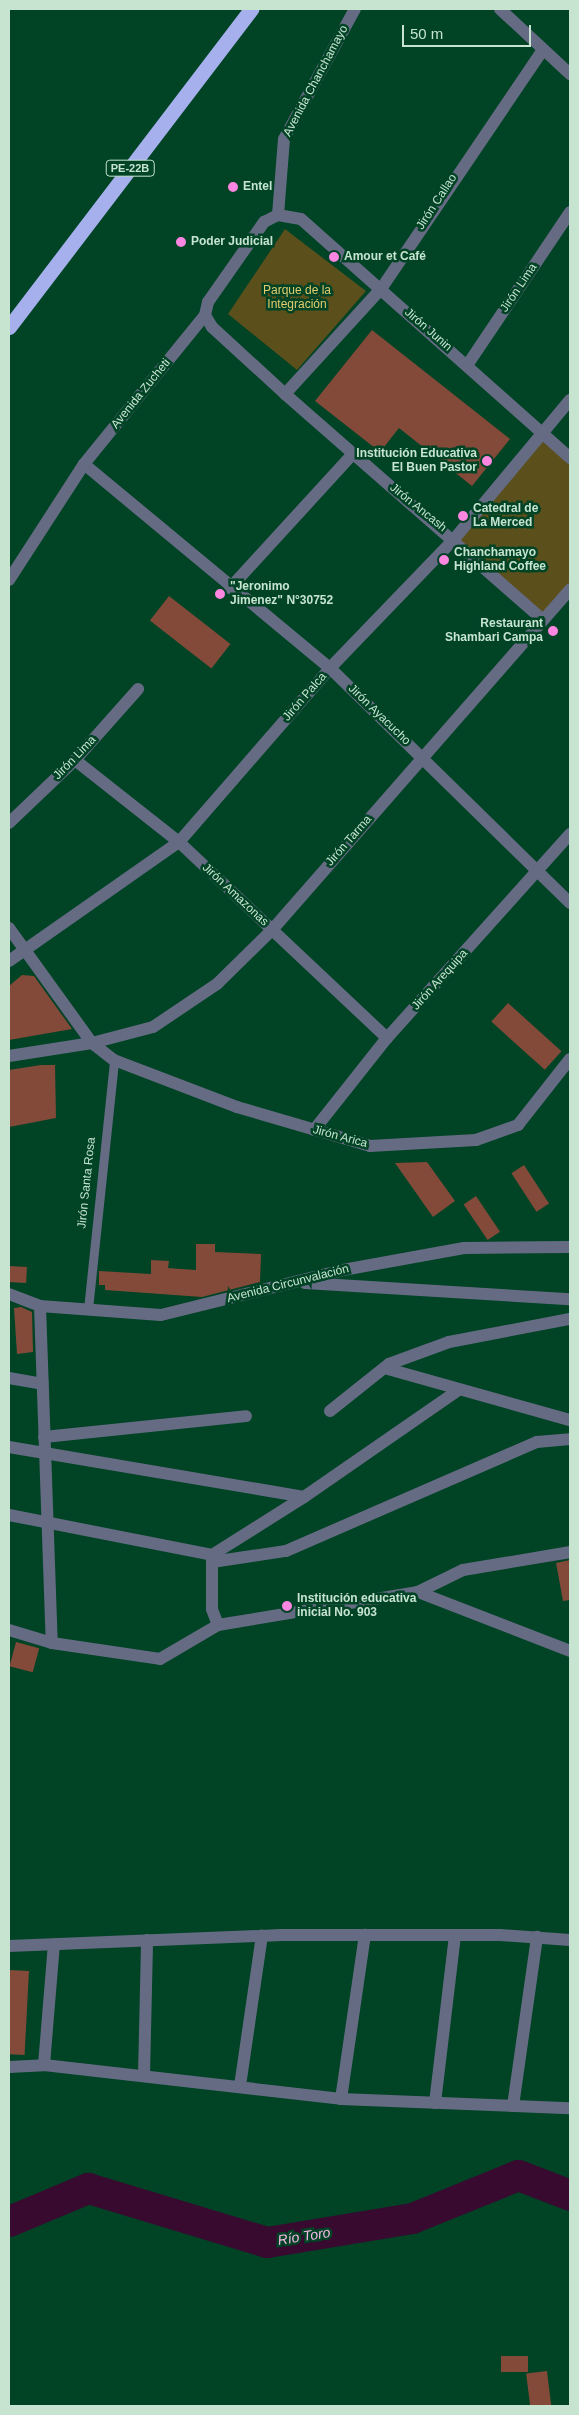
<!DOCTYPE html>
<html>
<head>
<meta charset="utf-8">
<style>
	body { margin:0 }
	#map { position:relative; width:579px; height:2415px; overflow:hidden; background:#004325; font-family:Arial,sans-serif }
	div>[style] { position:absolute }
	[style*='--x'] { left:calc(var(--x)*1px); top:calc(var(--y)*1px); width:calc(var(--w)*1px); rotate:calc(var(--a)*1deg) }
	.green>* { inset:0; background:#5b4f1b }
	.river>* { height:31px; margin:-15.5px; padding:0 15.5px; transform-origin:15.5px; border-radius:15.5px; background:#390a30 }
	.building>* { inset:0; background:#834a3a; transform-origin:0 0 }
	.lane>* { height:9px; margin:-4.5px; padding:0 4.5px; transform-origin:4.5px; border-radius:4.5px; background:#666b84 }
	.street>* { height:12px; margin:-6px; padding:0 6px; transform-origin:6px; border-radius:6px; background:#666b84 }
	.highway>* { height:15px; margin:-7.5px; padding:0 7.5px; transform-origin:7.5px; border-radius:7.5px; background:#a6b0ed }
	.dots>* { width:14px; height:14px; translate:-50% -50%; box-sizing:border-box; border:2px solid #004325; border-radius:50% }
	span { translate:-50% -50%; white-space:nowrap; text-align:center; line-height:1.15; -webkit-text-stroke:5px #004325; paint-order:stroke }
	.shield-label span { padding:1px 4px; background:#004325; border:1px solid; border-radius:4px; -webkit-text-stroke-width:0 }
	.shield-label { font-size:11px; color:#c6e4d0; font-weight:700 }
	.street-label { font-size:12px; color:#c6e4d0 }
	.poi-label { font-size:12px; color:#c6e4d0; font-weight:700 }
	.left { translate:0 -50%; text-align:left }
	.right { translate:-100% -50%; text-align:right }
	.park-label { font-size:12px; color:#e1cb6d }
	.water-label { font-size:14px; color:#f8b8e7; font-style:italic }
	.frame { position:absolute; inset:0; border:10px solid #c6e4d0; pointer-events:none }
	.scale { position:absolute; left:402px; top:25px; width:129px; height:22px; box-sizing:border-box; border:2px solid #c6e4d0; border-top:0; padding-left:6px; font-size:15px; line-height:18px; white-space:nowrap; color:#c6e4d0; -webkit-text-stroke:4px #004325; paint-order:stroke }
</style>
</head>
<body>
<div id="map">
	<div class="green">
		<div style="clip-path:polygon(285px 229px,366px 291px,297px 370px,228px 314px)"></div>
		<div style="clip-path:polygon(542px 430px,570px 458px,570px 590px,543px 620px,455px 538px)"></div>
	</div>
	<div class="river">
		<div style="--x:9;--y:2221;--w:86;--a:-22.7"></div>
		<div style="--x:88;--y:2188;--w:187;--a:16.8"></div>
		<div style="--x:267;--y:2242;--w:147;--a:-9.4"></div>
		<div style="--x:412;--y:2218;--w:114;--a:-22.1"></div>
		<div style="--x:518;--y:2175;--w:56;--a:21"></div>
	</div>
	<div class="building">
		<div style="clip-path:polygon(372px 330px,510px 439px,472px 486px,399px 428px,380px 452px,315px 401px)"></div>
		<div style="left:169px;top:596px;width:78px;height:31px;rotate:38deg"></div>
		<div style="clip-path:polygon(22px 975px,34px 976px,72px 1029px,9px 1040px,9px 986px)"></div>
		<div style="left:508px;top:1003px;width:72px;height:25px;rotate:42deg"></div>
		<div style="clip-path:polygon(41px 1065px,55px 1065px,56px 1118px,9px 1127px,9px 1070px)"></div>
		<div style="clip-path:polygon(427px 1162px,455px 1201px,433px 1217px,395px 1163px)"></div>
		<div style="left:524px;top:1165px;width:46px;height:15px;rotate:57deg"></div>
		<div style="left:476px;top:1196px;width:43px;height:15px;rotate:56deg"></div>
		<div style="clip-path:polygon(196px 1244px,215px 1244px,215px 1252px,261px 1254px,260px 1282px,202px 1297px,105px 1290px,105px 1285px,99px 1285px,99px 1271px,151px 1274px,151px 1260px,169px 1261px,168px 1268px,196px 1270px)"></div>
		<div style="left:9px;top:1266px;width:18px;height:16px;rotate:3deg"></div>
		<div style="clip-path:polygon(21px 1307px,32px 1312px,33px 1352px,17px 1354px,14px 1308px)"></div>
		<div style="clip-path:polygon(570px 1560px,570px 1600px,563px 1601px,556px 1563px)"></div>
		<div style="left:16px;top:1642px;width:24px;height:25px;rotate:15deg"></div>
		<div style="left:9px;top:1970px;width:20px;height:84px;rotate:3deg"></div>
		<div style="left:501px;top:2356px;width:27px;height:16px"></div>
		<div style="left:547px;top:2371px;width:35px;height:21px;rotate:83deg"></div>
	</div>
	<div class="lane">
		<div style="--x:88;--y:1309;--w:250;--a:-84"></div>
	</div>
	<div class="street">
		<div style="--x:500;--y:9;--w:96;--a:42.9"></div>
		<div style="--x:278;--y:215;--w:76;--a:-85.5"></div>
		<div style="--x:284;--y:139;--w:148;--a:-61.4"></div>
		<div style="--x:205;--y:315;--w:14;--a:60"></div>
		<div style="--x:212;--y:327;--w:99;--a:42.5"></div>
		<div style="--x:285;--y:394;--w:343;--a:41.2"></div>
		<div style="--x:468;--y:364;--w:183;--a:-56.1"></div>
		<div style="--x:285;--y:394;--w:142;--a:-47.6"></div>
		<div style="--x:381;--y:289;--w:289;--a:-55.9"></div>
		<div style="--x:84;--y:464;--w:320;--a:39.7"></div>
		<div style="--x:330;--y:668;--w:336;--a:44.4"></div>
		<div style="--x:9;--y:580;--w:138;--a:-57.1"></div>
		<div style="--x:84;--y:464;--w:192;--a:-50.9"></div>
		<div style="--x:205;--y:315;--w:13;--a:-77"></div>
		<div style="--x:208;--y:302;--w:98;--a:-55"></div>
		<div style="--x:264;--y:222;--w:16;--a:-27"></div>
		<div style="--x:278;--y:215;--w:23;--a:10"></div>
		<div style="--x:301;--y:219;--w:360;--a:41.6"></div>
		<div style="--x:230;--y:588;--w:182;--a:-47.5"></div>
		<div style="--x:75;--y:760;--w:132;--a:38.3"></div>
		<div style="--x:179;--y:842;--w:286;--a:43.3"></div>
		<div style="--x:9;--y:823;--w:91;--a:-43.7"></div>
		<div style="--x:75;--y:760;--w:95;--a:-48.4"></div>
		<div style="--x:9;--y:928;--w:142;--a:54.2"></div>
		<div style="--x:92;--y:1043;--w:28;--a:38"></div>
		<div style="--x:114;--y:1060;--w:132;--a:20.9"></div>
		<div style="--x:237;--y:1107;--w:139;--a:16.3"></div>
		<div style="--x:370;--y:1146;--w:106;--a:-3.2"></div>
		<div style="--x:476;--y:1140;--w:45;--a:-19.7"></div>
		<div style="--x:518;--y:1125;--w:84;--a:-51.8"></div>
		<div style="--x:9;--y:961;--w:208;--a:-35"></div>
		<div style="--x:179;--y:842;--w:230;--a:-49"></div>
		<div style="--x:330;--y:668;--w:180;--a:-46.1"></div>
		<div style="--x:455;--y:538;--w:180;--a:-50.2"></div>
		<div style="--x:9;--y:1056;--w:84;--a:-8.9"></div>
		<div style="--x:92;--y:1043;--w:63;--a:-14.7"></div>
		<div style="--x:153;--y:1027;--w:77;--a:-33.9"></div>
		<div style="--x:217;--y:984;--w:77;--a:-44.5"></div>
		<div style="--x:272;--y:930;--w:453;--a:-48.8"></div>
		<div style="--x:314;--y:1130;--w:117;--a:-51.6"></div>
		<div style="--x:387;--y:1038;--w:274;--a:-48.1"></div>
		<div style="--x:305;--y:1283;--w:265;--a:3.5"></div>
		<div style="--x:9;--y:1294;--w:33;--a:21"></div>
		<div style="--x:40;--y:1306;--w:121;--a:4.3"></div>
		<div style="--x:161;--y:1315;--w:187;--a:-13.9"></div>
		<div style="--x:343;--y:1270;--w:123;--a:-10.3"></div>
		<div style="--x:464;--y:1248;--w:106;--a:-0.5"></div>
		<div style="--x:40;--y:1306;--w:337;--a:88"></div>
		<div style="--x:388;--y:1369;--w:189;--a:15.7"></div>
		<div style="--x:9;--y:1378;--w:34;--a:10"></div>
		<div style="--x:330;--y:1411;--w:75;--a:-38.5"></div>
		<div style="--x:389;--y:1364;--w:64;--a:-20.1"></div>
		<div style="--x:449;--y:1342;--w:123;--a:-10.8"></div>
		<div style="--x:44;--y:1437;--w:203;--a:-5.9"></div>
		<div style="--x:9;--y:1447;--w:299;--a:9.6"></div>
		<div style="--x:9;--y:1515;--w:207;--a:11.1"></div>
		<div style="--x:212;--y:1562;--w:75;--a:-8.5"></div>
		<div style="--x:286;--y:1551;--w:274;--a:-23.5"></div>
		<div style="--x:537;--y:1442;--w:33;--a:-5"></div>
		<div style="--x:418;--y:1592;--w:163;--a:21.2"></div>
		<div style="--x:218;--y:1625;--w:17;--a:-111"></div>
		<div style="--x:212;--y:1609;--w:54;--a:-90"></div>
		<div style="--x:212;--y:1555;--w:109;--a:-32.2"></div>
		<div style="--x:304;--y:1497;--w:186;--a:-34.7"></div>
		<div style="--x:9;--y:1630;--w:45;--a:16.8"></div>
		<div style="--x:52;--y:1643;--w:109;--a:8.4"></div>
		<div style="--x:160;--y:1659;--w:67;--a:-30.4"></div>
		<div style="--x:218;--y:1625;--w:203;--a:-9.4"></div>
		<div style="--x:418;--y:1592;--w:50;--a:-26.1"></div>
		<div style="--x:463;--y:1570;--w:109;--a:-9.5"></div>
		<div style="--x:9;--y:1946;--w:273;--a:-2.3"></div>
		<div style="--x:282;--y:1935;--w:218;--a:0"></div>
		<div style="--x:500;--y:1935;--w:70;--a:4.1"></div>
		<div style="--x:44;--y:2065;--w:121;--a:-85.3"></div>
		<div style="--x:9;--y:2067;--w:35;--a:-3"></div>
		<div style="--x:44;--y:2065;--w:299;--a:6.5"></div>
		<div style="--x:341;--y:2099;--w:229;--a:2.3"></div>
		<div style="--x:144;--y:2076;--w:136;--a:-88.7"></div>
		<div style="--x:240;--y:2086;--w:152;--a:-81.7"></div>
		<div style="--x:341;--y:2099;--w:166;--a:-81.7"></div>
		<div style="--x:435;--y:2103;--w:169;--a:-83.2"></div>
		<div style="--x:513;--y:2106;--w:171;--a:-81.9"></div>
	</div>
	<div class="highway">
		<div style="--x:9;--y:327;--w:400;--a:-52.7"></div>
	</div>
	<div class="dots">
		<div style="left:233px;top:187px;background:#fd86e1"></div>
		<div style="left:181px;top:242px;background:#fd86e1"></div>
		<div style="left:334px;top:257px;background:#fd86e1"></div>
		<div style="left:487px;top:461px;background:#fd86e1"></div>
		<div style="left:463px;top:516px;background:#fd86e1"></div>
		<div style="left:444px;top:560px;background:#fd86e1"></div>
		<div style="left:220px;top:594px;background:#fd86e1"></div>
		<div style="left:553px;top:631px;background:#fd86e1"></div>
		<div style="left:287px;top:1606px;background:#fd86e1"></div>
	</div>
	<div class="shield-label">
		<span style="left:130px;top:168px">PE-22B</span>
	</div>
	<div class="street-label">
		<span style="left:316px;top:81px;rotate:-62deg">Avenida Chanchamayo</span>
		<span style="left:437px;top:202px;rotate:-57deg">Jirón Callao</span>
		<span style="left:519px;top:288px;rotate:-56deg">Jirón Lima</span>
		<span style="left:428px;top:330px;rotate:41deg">Jirón Junin</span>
		<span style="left:141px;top:394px;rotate:-51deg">Avenida Zucheti</span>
		<span style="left:418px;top:508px;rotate:39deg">Jirón Ancash</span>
		<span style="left:305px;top:697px;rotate:-49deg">Jirón Palca</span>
		<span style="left:379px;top:715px;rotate:44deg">Jirón Ayacucho</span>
		<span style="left:75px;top:758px;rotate:-46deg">Jirón Lima</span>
		<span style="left:349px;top:841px;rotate:-49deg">Jirón Tarma</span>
		<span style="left:235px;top:895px;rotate:43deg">Jirón Amazonas</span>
		<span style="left:440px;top:980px;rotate:-48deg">Jirón Arequipa</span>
		<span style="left:340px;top:1137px;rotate:15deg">Jirón Arica</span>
		<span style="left:87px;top:1183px;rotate:-84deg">Jirón Santa Rosa</span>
		<span style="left:288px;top:1284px;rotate:-14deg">Avenida Circunvalación</span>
	</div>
	<div class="poi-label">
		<span class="left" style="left:243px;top:187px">Entel</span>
		<span class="left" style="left:191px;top:242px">Poder Judicial</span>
		<span class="left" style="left:344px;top:257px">Amour et Café</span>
		<span class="right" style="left:477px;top:461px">Institución Educativa<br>El Buen Pastor</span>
		<span class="left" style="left:473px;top:516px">Catedral de<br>La Merced</span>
		<span class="left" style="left:454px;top:560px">Chanchamayo<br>Highland Coffee</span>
		<span class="left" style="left:230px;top:594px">"Jeronimo<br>Jimenez" N°30752</span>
		<span class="right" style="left:543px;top:631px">Restaurant<br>Shambari Campa</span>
		<span class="left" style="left:297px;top:1606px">Institución educativa<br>inicial No. 903</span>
	</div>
	<div class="park-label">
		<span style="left:297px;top:298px">Parque de la<br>Integración</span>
	</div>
	<div class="water-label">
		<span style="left:304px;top:2236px;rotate:-9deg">Río Toro</span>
	</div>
	<div class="frame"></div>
	<div class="scale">50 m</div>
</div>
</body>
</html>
